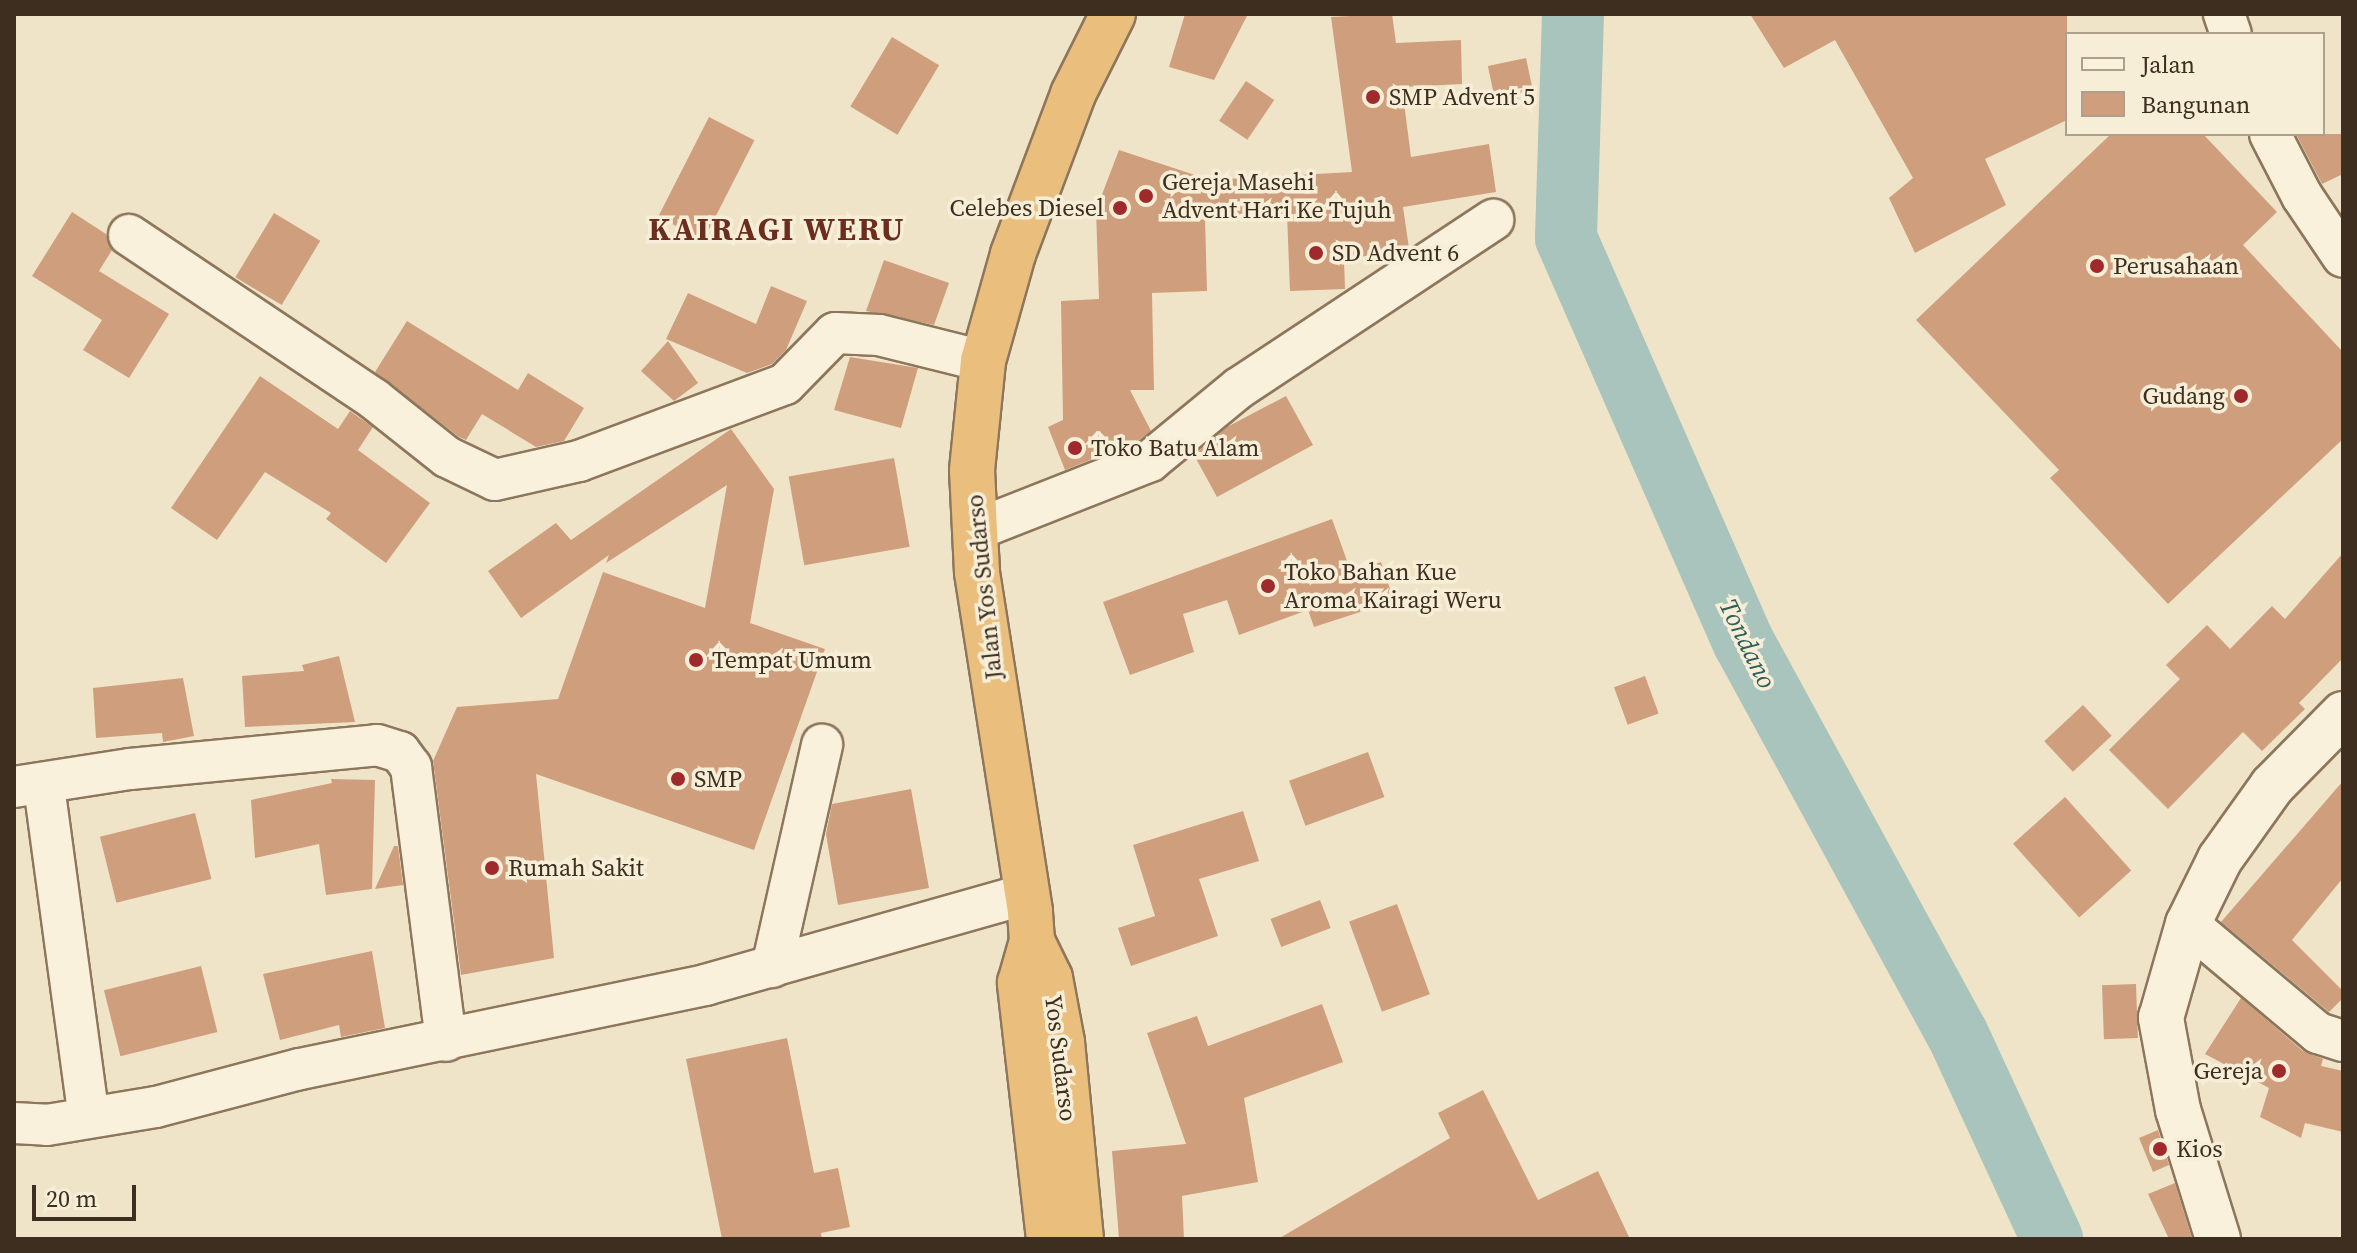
<!DOCTYPE html>
<html>
<head>
<meta charset="utf-8">
<style>
	body { margin:0 }
	#map { position:relative; width:2357px; height:1253px; overflow:hidden; background:#f0e4c8; font-family:"Source Serif 4",serif }
	div>[style] { position:absolute }
	[style*='--x'] { left:calc(var(--x)*1px); top:calc(var(--y)*1px); width:calc(var(--w)*1px); rotate:calc(var(--a)*1deg) }
	.river>* { height:62px; margin:-31px; padding:0 31px; transform-origin:31px; border-radius:31px; background:#a9c4bc }
	.building>* { inset:0; background:#cf9f7d; transform-origin:0 0 }
	.roads { filter:drop-shadow(2px 0 #8d765c) drop-shadow(-2px 0 #8d765c) drop-shadow(0 2px #8d765c) drop-shadow(0 -2px #8d765c) }
	.minor>* { height:40px; margin:-20px; padding:0 20px; transform-origin:20px; border-radius:20px; background:#faf1dc }
	.secondary>* { height:44px; margin:-22px; padding:0 22px; transform-origin:22px; border-radius:22px; background:#faf1dc }
	.trunk>* { height:44px; margin:-22px; padding:0 22px; transform-origin:22px; border-radius:22px; background:#eabe7c }
	.dots>* { width:22px; height:22px; translate:-50% -50%; box-sizing:border-box; border:4px solid #f7eed8; border-radius:50% }
	span { translate:-50% -50%; white-space:nowrap; text-align:center; line-height:1.15; -webkit-text-stroke:7px #f7eed8; paint-order:stroke }
	.poi-label { font-size:24px; color:#3d2e20 }
	.left { translate:0 -50%; text-align:left }
	.right { translate:-100% -50%; text-align:right }
	.street-label { font-size:24px; color:#3d2e20 }
	.water-label { font-size:26px; color:#2f5d5a; font-style:italic }
	.district-label { font-size:32px; color:#6b2e1e; font-weight:700; letter-spacing:2px }
	.frame { position:absolute; inset:0; border:16px solid #3d2e20; pointer-events:none }
	.legend { position:absolute; left:2065px; top:32px; width:260px; height:104px; box-sizing:border-box; background:#f7eed8; border:2px solid #ada18e; margin:0; padding:10px 14px; list-style:none; font-size:24px; color:#3d2e20 }
	.legend li { display:flex; align-items:center; gap:16px; height:40px }
	.legend b { width:40px; border:2px solid #ada18e }
	.scale { position:absolute; left:32px; top:1185px; width:104px; height:36px; box-sizing:border-box; border:4px solid #3d2e20; border-top:0; padding-left:10px; font-size:24px; line-height:28px; white-space:nowrap; color:#3d2e20; -webkit-text-stroke:6px #f7eed8; paint-order:stroke }
</style>
</head>
<body>
<div id="map">
	<div class="river">
		<div style="--x:1573;--y:14;--w:224;--a:91.8"></div>
		<div style="--x:1566;--y:238;--w:442;--a:66.3"></div>
		<div style="--x:1744;--y:643;--w:444;--a:61.4"></div>
		<div style="--x:1957;--y:1033;--w:227;--a:65.2"></div>
	</div>
	<div class="building">
		<div style="clip-path:polygon(1185px 14px,1248px 14px,1214px 80px,1169px 67px)"></div>
		<div style="clip-path:polygon(1392px 14px,1396px 43px,1461px 40px,1462px 84px,1402px 87px,1411px 157px,1489px 144px,1496px 192px,1403px 207px,1409px 248px,1344px 260px,1345px 289px,1290px 291px,1287px 214px,1205px 218px,1207px 291px,1152px 293px,1154px 390px,1130px 390px,1151px 431px,1138px 441px,1065px 470px,1048px 427px,1063px 420px,1061px 301px,1099px 299px,1096px 210px,1119px 150px,1210px 180px,1352px 172px,1331px 17px)"></div>
		<div style="clip-path:polygon(1750px 14px,2067px 14px,2067px 120px,1985px 159px,2006px 205px,1915px 253px,1889px 198px,1913px 178px,1835px 40px,1784px 68px)"></div>
		<div style="left:892px;top:37px;width:55px;height:81px;rotate:31deg"></div>
		<div style="left:1526px;top:58px;width:38px;height:39px;rotate:78deg"></div>
		<div style="left:1246px;top:81px;width:34px;height:48px;rotate:34deg"></div>
		<div style="left:709px;top:117px;width:51px;height:112px;rotate:27deg"></div>
		<div style="clip-path:polygon(2111px 134px,2203px 134px,2277px 212px,2243px 245px,2343px 352px,2343px 439px,2168px 604px,2050px 478px,2059px 470px,1916px 320px)"></div>
		<div style="clip-path:polygon(2296px 134px,2343px 134px,2343px 174px,2322px 184px)"></div>
		<div style="clip-path:polygon(72px 212px,106px 234px,112px 250px,99px 271px,169px 314px,129px 378px,83px 350px,102px 320px,32px 276px)"></div>
		<div style="left:274px;top:213px;width:54px;height:75px;rotate:31deg"></div>
		<div style="clip-path:polygon(884px 260px,949px 283px,934px 325px,866px 311px)"></div>
		<div style="clip-path:polygon(771px 286px,807px 301px,786px 350px,772px 364px,747px 373px,666px 339px,688px 293px,756px 324px)"></div>
		<div style="clip-path:polygon(407px 321px,518px 390px,528px 373px,584px 408px,564px 441px,536px 447px,482px 414px,466px 440px,459px 437px,375px 372px)"></div>
		<div style="clip-path:polygon(668px 341px,698px 383px,674px 401px,641px 371px)"></div>
		<div style="clip-path:polygon(850px 357px,918px 368px,901px 428px,834px 410px)"></div>
		<div style="clip-path:polygon(260px 376px,338px 429px,350px 411px,360px 418px,373px 427px,358px 450px,430px 503px,386px 563px,326px 519px,331px 513px,265px 472px,217px 540px,171px 508px)"></div>
		<div style="clip-path:polygon(1286px 396px,1313px 445px,1217px 497px,1194px 455px,1227px 427px)"></div>
		<div style="clip-path:polygon(731px 429px,774px 489px,750px 623px,825px 649px,754px 850px,536px 774px,554px 958px,461px 975px,433px 761px,457px 707px,558px 699px,603px 572px,705px 608px,727px 485px,606px 563px,609px 555px,521px 618px,488px 571px,556px 523px,571px 540px)"></div>
		<div style="left:894px;top:458px;width:90px;height:107px;rotate:80deg"></div>
		<div style="clip-path:polygon(1332px 519px,1351px 572px,1381px 562px,1394px 601px,1314px 627px,1308px 610px,1239px 635px,1227px 600px,1183px 614px,1194px 652px,1130px 675px,1103px 602px)"></div>
		<div style="clip-path:polygon(2343px 553px,2343px 658px,2299px 703px,2305px 709px,2262px 751px,2243px 732px,2168px 809px,2109px 750px,2180px 679px,2166px 665px,2207px 625px,2230px 649px,2272px 606px,2285px 619px)"></div>
		<div style="clip-path:polygon(339px 656px,355px 722px,245px 727px,242px 676px,304px 671px,302px 665px)"></div>
		<div style="left:1645px;top:676px;width:40px;height:33px;rotate:70deg"></div>
		<div style="clip-path:polygon(183px 678px,194px 736px,163px 742px,162px 733px,96px 738px,93px 688px)"></div>
		<div style="left:2083px;top:705px;width:42px;height:53px;rotate:47deg"></div>
		<div style="left:1368px;top:752px;width:48px;height:84px;rotate:70deg"></div>
		<div style="clip-path:polygon(331px 779px,375px 780px,372px 889px,326px 895px,319px 844px,255px 858px,251px 800px,332px 783px)"></div>
		<div style="clip-path:polygon(2343px 781px,2343px 878px,2292px 940px,2343px 991px,2343px 998px,2329px 1012px,2221px 922px)"></div>
		<div style="clip-path:polygon(911px 789px,929px 888px,838px 905px,826px 834px,832px 804px)"></div>
		<div style="left:2065px;top:797px;width:99px;height:70px;rotate:48deg"></div>
		<div style="clip-path:polygon(1243px 811px,1259px 861px,1199px 879px,1218px 936px,1131px 966px,1118px 928px,1155px 916px,1133px 845px)"></div>
		<div style="left:195px;top:813px;width:68px;height:98px;rotate:76deg"></div>
		<div style="clip-path:polygon(394px 846px,398px 846px,403px 885px,375px 889px)"></div>
		<div style="left:1320px;top:900px;width:30px;height:53px;rotate:69deg"></div>
		<div style="left:1397px;top:904px;width:96px;height:51px;rotate:70deg"></div>
		<div style="clip-path:polygon(372px 951px,385px 1028px,341px 1037px,339px 1025px,280px 1040px,263px 974px)"></div>
		<div style="left:201px;top:966px;width:68px;height:100px;rotate:76deg"></div>
		<div style="left:2136px;top:984px;width:54px;height:34px;rotate:88deg"></div>
		<div style="clip-path:polygon(2241px 998px,2303px 1051px,2323px 1059px,2321px 1066px,2343px 1071px,2343px 1132px,2305px 1123px,2301px 1138px,2260px 1117px,2269px 1088px,2205px 1054px)"></div>
		<div style="clip-path:polygon(1322px 1004px,1343px 1062px,1244px 1098px,1258px 1182px,1182px 1196px,1184px 1239px,1119px 1239px,1112px 1151px,1186px 1144px,1147px 1033px,1197px 1016px,1208px 1046px)"></div>
		<div style="clip-path:polygon(787px 1038px,814px 1173px,838px 1168px,850px 1227px,821px 1233px,822px 1239px,722px 1239px,686px 1059px)"></div>
		<div style="clip-path:polygon(1483px 1090px,1538px 1200px,1598px 1171px,1630px 1239px,1278px 1239px,1450px 1138px,1438px 1113px)"></div>
		<div style="clip-path:polygon(2158px 1130px,2169px 1165px,2153px 1172px,2139px 1138px)"></div>
		<div style="clip-path:polygon(2175px 1183px,2192px 1239px,2169px 1239px,2148px 1194px)"></div>
	</div>
	<div class="roads">
		<div class="minor">
			<div style="--x:2224;--y:14;--w:21;--a:71"></div>
			<div style="--x:2270;--y:134;--w:70;--a:62.7"></div>
			<div style="--x:2302;--y:196;--w:73;--a:56.1"></div>
			<div style="--x:129;--y:235;--w:295;--a:33.8"></div>
			<div style="--x:374;--y:399;--w:93;--a:38.5"></div>
			<div style="--x:447;--y:457;--w:53;--a:25.6"></div>
			<div style="--x:495;--y:480;--w:86;--a:-12.7"></div>
			<div style="--x:579;--y:461;--w:220;--a:-20.5"></div>
			<div style="--x:785;--y:384;--w:71;--a:-45.6"></div>
			<div style="--x:835;--y:333;--w:44;--a:2.6"></div>
			<div style="--x:879;--y:335;--w:107;--a:14"></div>
			<div style="--x:975;--y:530;--w:188;--a:-21.5"></div>
			<div style="--x:1150;--y:461;--w:115;--a:-39.4"></div>
			<div style="--x:1239;--y:388;--w:305;--a:-33.5"></div>
			<div style="--x:44;--y:786;--w:334;--a:82.3"></div>
			<div style="--x:14;--y:787;--w:117;--a:-8.8"></div>
			<div style="--x:130;--y:769;--w:248;--a:-5.5"></div>
			<div style="--x:377;--y:745;--w:24;--a:17"></div>
			<div style="--x:400;--y:752;--w:19;--a:54"></div>
			<div style="--x:411;--y:767;--w:276;--a:82.7"></div>
			<div style="--x:2188;--y:924;--w:170;--a:40"></div>
			<div style="--x:2318;--y:1033;--w:26;--a:18"></div>
			<div style="--x:772;--y:967;--w:228;--a:-77.3"></div>
			<div style="--x:14;--y:1123;--w:33;--a:3"></div>
			<div style="--x:47;--y:1125;--w:110;--a:-9.4"></div>
			<div style="--x:156;--y:1107;--w:149;--a:-14.8"></div>
			<div style="--x:300;--y:1069;--w:414;--a:-11.7"></div>
			<div style="--x:705;--y:985;--w:334;--a:-15.8"></div>
		</div>
		<div class="secondary">
			<div style="--x:2218;--y:1239;--w:135;--a:-107.2"></div>
			<div style="--x:2178;--y:1110;--w:94;--a:-100.5"></div>
			<div style="--x:2161;--y:1018;--w:98;--a:-74"></div>
			<div style="--x:2188;--y:924;--w:72;--a:-63.8"></div>
			<div style="--x:2220;--y:859;--w:90;--a:-54.5"></div>
			<div style="--x:2272;--y:786;--w:101;--a:-45.4"></div>
		</div>
		<div class="trunk">
			<div style="--x:1032;--y:941;--w:41;--a:64.1"></div>
			<div style="--x:1050;--y:978;--w:65;--a:79.4"></div>
			<div style="--x:1062;--y:1042;--w:198;--a:84.5"></div>
			<div style="--x:1049;--y:1239;--w:258;--a:-96.5"></div>
			<div style="--x:1020;--y:983;--w:44;--a:-74.1"></div>
			<div style="--x:1032;--y:941;--w:30;--a:-94"></div>
			<div style="--x:1030;--y:911;--w:343;--a:-98.9"></div>
			<div style="--x:977;--y:572;--w:102;--a:-92.8"></div>
			<div style="--x:972;--y:470;--w:110;--a:-84.2"></div>
			<div style="--x:983;--y:361;--w:111;--a:-74.3"></div>
			<div style="--x:1013;--y:254;--w:171;--a:-69.4"></div>
			<div style="--x:1073;--y:94;--w:89;--a:-63.4"></div>
		</div>
	</div>
	<div class="dots">
		<div style="left:1373px;top:97px;background:#9e2a2b"></div>
		<div style="left:1146px;top:196px;background:#9e2a2b"></div>
		<div style="left:1120px;top:208px;background:#9e2a2b"></div>
		<div style="left:1316px;top:253px;background:#9e2a2b"></div>
		<div style="left:2097px;top:266px;background:#9e2a2b"></div>
		<div style="left:2241px;top:396px;background:#9e2a2b"></div>
		<div style="left:1075px;top:448px;background:#9e2a2b"></div>
		<div style="left:1268px;top:586px;background:#9e2a2b"></div>
		<div style="left:696px;top:660px;background:#9e2a2b"></div>
		<div style="left:678px;top:779px;background:#9e2a2b"></div>
		<div style="left:492px;top:868px;background:#9e2a2b"></div>
		<div style="left:2279px;top:1071px;background:#9e2a2b"></div>
		<div style="left:2160px;top:1149px;background:#9e2a2b"></div>
	</div>
	<div class="poi-label">
		<span class="left" style="left:1389px;top:97px">SMP Advent 5</span>
		<span class="left" style="left:1162px;top:196px">Gereja Masehi<br>Advent Hari Ke Tujuh</span>
		<span class="right" style="left:1104px;top:208px">Celebes Diesel</span>
		<span class="left" style="left:1332px;top:253px">SD Advent 6</span>
		<span class="left" style="left:2113px;top:266px">Perusahaan</span>
		<span class="right" style="left:2225px;top:396px">Gudang</span>
		<span class="left" style="left:1091px;top:448px">Toko Batu Alam</span>
		<span class="left" style="left:1284px;top:586px">Toko Bahan Kue<br>Aroma Kairagi Weru</span>
		<span class="left" style="left:712px;top:660px">Tempat Umum</span>
		<span class="left" style="left:694px;top:779px">SMP</span>
		<span class="left" style="left:508px;top:868px">Rumah Sakit</span>
		<span class="right" style="left:2263px;top:1071px">Gereja</span>
		<span class="left" style="left:2176px;top:1149px">Kios</span>
	</div>
	<div class="street-label">
		<span style="left:984px;top:587px;rotate:-96deg">Jalan Yos Sudarso</span>
		<span style="left:1061px;top:1058px;rotate:83deg">Yos Sudarso</span>
	</div>
	<div class="water-label">
		<span style="left:1747px;top:644px;rotate:64deg">Tondano</span>
	</div>
	<div class="district-label">
		<span style="left:777px;top:229px">KAIRAGI WERU</span>
	</div>
	<div class="frame"></div>
	<ul class="legend">
	<li><b style="height:10px;background:#faf1dc"></b>Jalan</li>
	<li><b style="height:22px;background:#cf9f7d"></b>Bangunan</li>
	</ul>
	<div class="scale">20 m</div>
</div>
</body>
</html>
